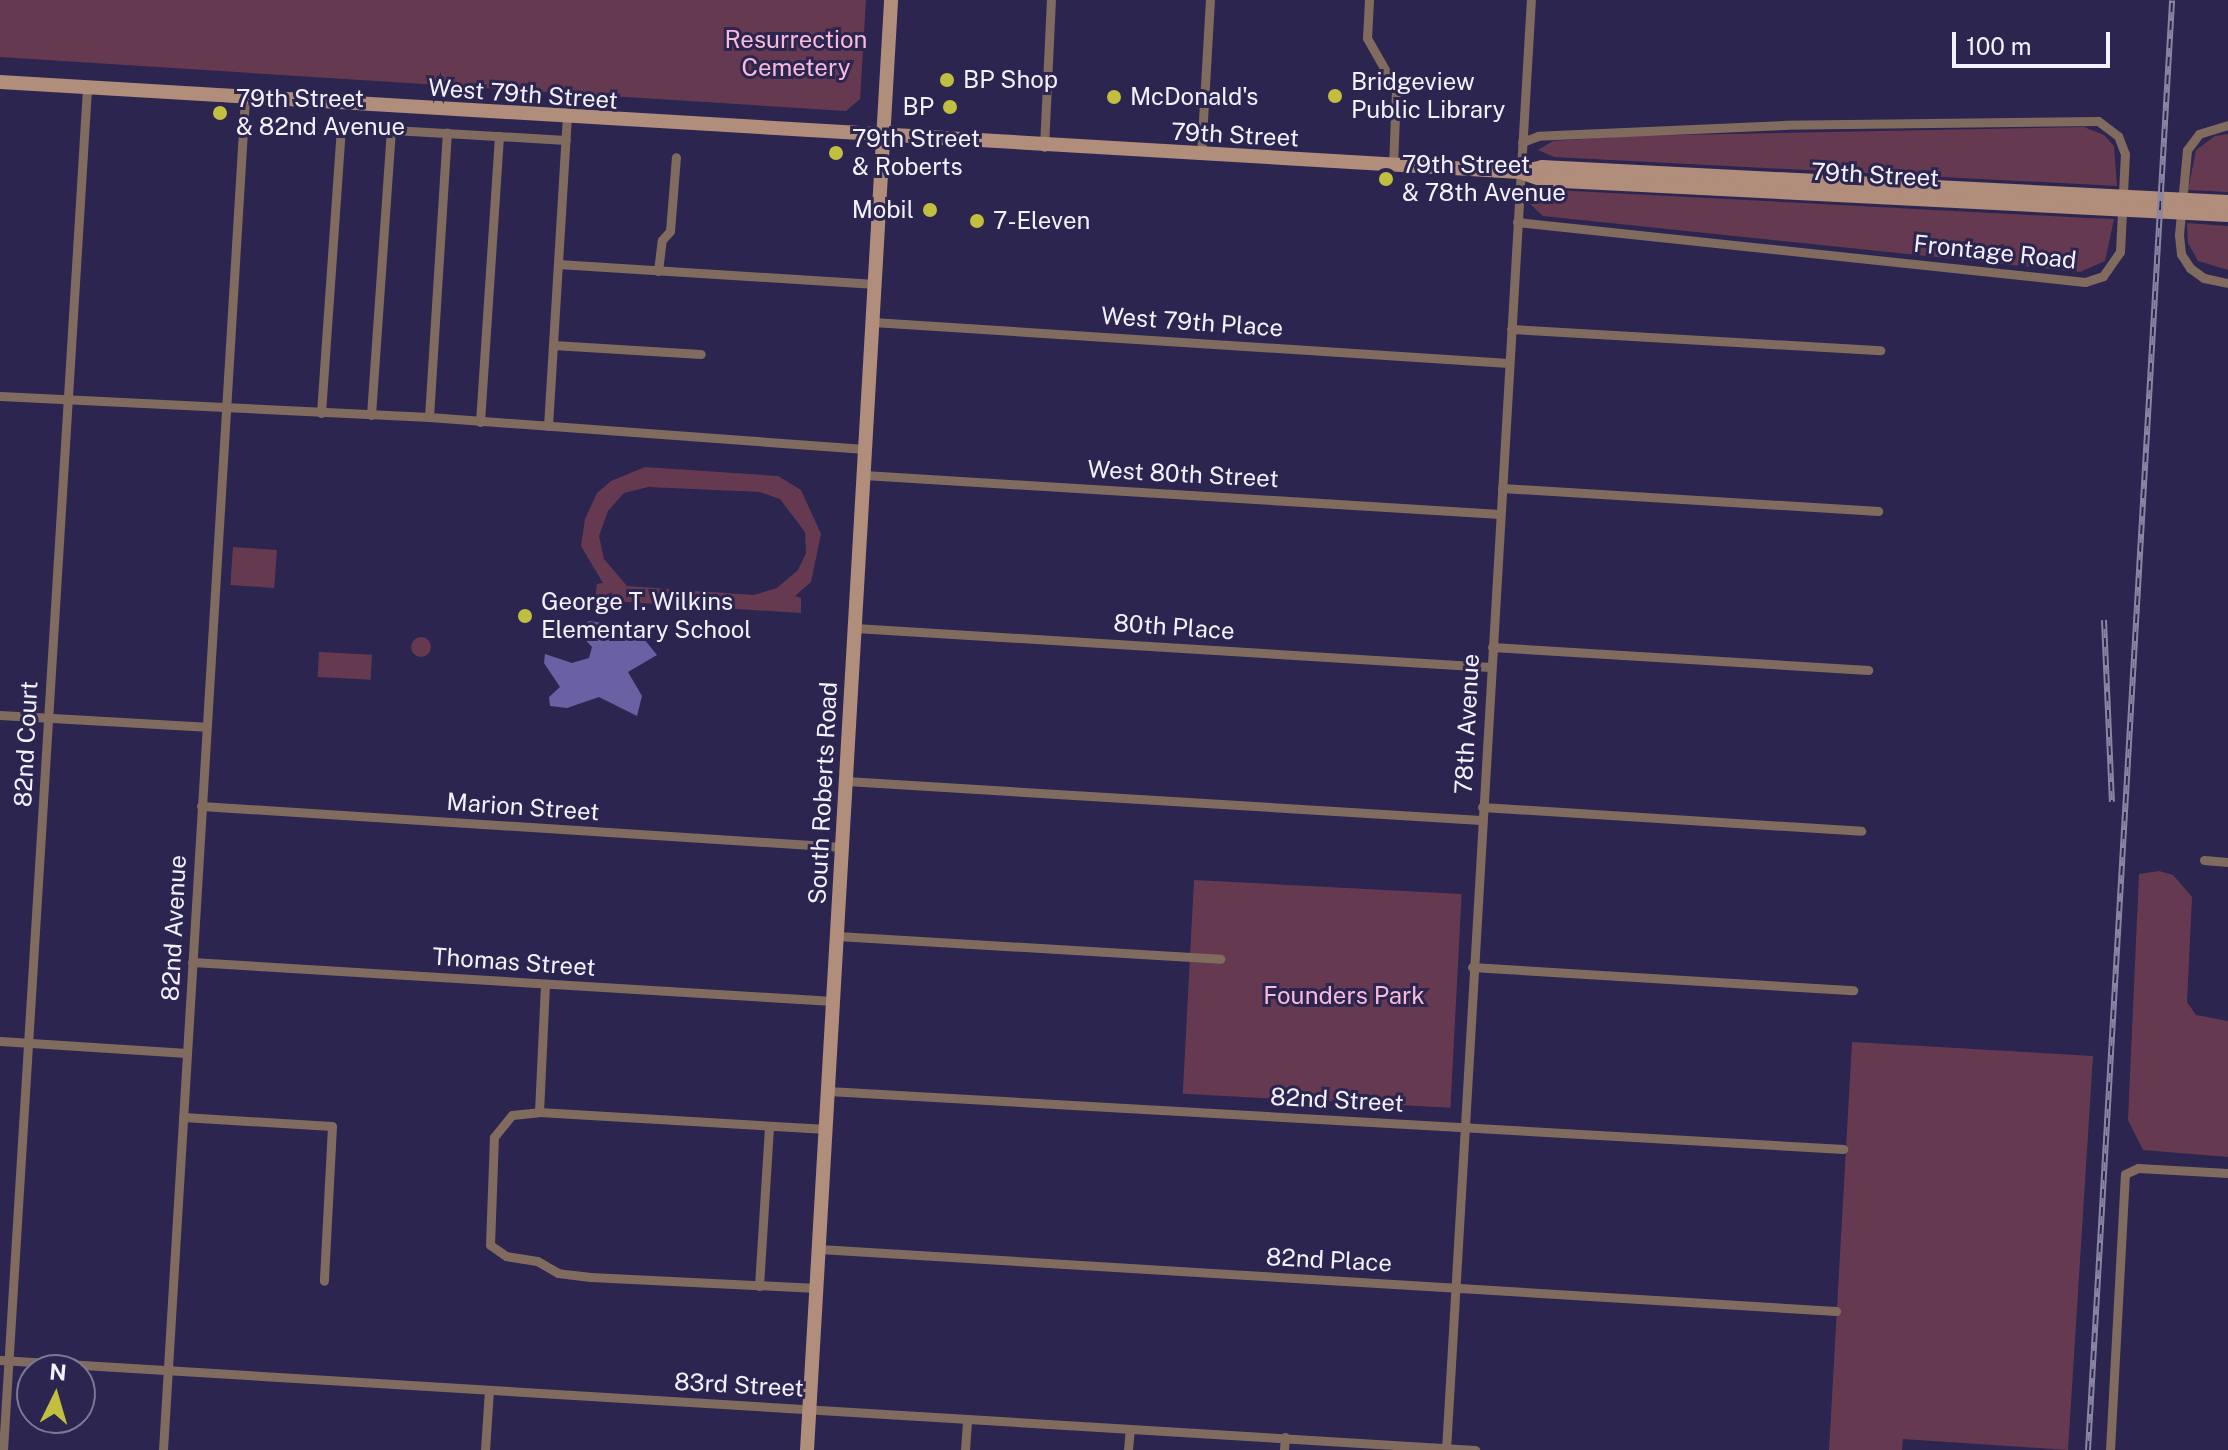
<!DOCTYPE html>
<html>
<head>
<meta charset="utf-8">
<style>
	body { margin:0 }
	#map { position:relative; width:2228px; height:1450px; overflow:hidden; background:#2c2550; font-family:"Public Sans",sans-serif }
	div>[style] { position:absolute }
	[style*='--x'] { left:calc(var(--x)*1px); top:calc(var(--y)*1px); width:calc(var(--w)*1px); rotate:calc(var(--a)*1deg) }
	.green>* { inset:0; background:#653a50; transform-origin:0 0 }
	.round { border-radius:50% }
	.water>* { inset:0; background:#6961a4 }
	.street>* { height:9px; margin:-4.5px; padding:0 4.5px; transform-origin:4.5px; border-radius:4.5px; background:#816b5f }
	.secondary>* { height:14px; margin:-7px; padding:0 7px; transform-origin:7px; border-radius:7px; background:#b18d7b }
	.rail>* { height:6px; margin-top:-3px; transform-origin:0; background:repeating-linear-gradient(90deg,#2c2550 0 9px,#8a86a2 0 18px); box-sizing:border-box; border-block:2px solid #8a86a2 }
	.dots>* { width:22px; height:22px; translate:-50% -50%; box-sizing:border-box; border:4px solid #2c2550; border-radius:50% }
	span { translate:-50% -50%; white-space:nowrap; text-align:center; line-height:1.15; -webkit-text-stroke:6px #2c2550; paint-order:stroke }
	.park-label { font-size:24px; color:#f9bbda }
	.poi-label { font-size:24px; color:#f2f1fd }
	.left { translate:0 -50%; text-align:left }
	.right { translate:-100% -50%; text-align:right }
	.street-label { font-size:24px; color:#f2f1fd }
	.north { position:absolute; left:16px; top:1354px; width:80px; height:80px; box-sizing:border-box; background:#2c2550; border:2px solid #7b7795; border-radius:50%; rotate:5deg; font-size:22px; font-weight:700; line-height:32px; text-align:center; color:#f2f1fd }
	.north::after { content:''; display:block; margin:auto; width:28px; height:36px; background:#c1be40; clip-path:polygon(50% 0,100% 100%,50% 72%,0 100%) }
	.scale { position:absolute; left:1952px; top:32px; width:158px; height:36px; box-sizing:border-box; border:4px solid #f2f1fd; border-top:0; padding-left:10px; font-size:24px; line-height:28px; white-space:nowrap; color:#f2f1fd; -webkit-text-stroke:6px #2c2550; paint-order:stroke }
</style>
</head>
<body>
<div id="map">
	<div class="green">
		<div style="clip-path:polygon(0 0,866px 0,860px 99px,846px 111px,0 57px)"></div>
		<div style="clip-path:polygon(2084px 127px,2104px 135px,2114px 146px,2117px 186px,1554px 157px,1538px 150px,1553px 141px,1629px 136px)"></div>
		<div style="clip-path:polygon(2228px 134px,2228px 192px,2188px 190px,2196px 150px,2215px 136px)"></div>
		<div style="clip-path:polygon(1535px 189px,2088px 218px,2114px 219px,2105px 261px,2080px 272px,1543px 216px,1530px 204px)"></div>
		<div style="clip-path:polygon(2187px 223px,2228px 226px,2228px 270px,2198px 261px,2188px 243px)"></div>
		<div style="clip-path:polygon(evenodd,645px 467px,778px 476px,801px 490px,821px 534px,811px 582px,795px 596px,801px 598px,801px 613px,595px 600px,597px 584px,603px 583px,581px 546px,585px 519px,597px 493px,611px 481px,645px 467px,648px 487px,760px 492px,780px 499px,805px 532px,806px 553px,798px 570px,777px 588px,754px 595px,627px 586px,604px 559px,599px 536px,608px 511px,624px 493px,648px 487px)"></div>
		<div style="left:233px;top:547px;width:44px;height:38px;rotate:4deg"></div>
		<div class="round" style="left:411px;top:637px;width:20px;height:20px"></div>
		<div style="left:319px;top:652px;width:53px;height:25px;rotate:3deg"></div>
		<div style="clip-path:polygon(2159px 871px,2173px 875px,2192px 897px,2187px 1002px,2196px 1015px,2228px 1021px,2228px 1157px,2143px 1150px,2128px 1120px,2139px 874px)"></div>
		<div style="left:1194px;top:880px;width:268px;height:214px;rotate:3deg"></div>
		<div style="clip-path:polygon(1852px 1042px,2093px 1056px,2068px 1450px,1903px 1439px,1902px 1450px,1829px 1450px)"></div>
	</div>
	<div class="water">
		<div style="clip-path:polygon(589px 621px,635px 628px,657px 655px,628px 672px,642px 696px,637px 716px,599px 697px,567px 708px,550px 706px,549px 697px,560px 687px,544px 663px,545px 654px,572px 663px,589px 658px,592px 647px,577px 631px)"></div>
	</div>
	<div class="street">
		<div style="--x:1369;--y:0;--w:38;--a:93"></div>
		<div style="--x:1367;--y:38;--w:59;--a:60.4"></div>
		<div style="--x:1396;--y:89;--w:77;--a:92.2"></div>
		<div style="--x:2228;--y:125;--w:30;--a:163"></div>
		<div style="--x:2199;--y:134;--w:20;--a:127"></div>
		<div style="--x:2187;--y:150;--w:85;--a:95.4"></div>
		<div style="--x:2179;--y:235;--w:19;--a:84"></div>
		<div style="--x:2181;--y:254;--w:17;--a:57"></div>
		<div style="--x:2190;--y:268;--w:17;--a:36"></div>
		<div style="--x:2204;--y:278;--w:25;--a:12"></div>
		<div style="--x:1044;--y:147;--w:147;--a:-87.3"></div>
		<div style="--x:1201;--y:155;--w:155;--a:-86.7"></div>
		<div style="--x:1517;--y:222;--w:571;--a:6.03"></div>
		<div style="--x:2085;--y:282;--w:19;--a:-18"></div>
		<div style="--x:2103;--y:276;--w:29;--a:-55"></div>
		<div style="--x:2120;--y:252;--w:98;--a:-87.1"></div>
		<div style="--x:2125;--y:154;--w:19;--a:-111"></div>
		<div style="--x:2118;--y:136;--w:25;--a:-143"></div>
		<div style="--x:2098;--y:121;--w:313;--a:179.3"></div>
		<div style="--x:1785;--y:125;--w:247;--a:177.5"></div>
		<div style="--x:1538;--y:136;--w:17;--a:159"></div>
		<div style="--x:558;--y:264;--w:318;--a:3.6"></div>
		<div style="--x:658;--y:271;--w:31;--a:-83"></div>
		<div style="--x:662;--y:240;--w:12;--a:-48"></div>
		<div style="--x:670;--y:231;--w:74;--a:-85.4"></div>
		<div style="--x:873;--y:322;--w:637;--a:3.69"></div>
		<div style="--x:1511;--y:329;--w:370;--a:3.3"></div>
		<div style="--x:553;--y:345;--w:148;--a:3.5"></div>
		<div style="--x:0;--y:396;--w:430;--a:2.8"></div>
		<div style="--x:429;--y:417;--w:437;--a:4.2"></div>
		<div style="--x:321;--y:413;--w:287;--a:-86"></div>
		<div style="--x:341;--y:127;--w:225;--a:3.3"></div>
		<div style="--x:371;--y:415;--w:287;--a:-86"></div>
		<div style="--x:429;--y:417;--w:285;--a:-86.4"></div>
		<div style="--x:480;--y:422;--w:287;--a:-86.2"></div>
		<div style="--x:548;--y:426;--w:308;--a:-86.5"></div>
		<div style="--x:864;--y:475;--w:637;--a:3.51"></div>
		<div style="--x:1502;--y:488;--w:377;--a:3.5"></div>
		<div style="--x:855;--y:628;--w:636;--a:3.51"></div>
		<div style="--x:1492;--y:647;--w:377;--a:3.5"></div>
		<div style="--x:0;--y:715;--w:206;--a:3.3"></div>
		<div style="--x:846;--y:781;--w:636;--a:3.51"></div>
		<div style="--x:201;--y:806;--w:642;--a:3.66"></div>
		<div style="--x:1482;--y:807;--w:380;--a:3.6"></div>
		<div style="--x:2204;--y:860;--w:24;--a:5"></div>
		<div style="--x:837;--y:936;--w:384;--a:3.4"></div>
		<div style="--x:192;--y:962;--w:642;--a:3.48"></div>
		<div style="--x:1472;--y:967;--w:382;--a:3.5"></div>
		<div style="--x:0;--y:1041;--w:187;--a:3.7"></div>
		<div style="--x:828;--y:1091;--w:1017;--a:3.27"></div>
		<div style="--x:539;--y:1112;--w:128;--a:-87.3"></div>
		<div style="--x:183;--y:1117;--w:149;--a:3.5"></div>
		<div style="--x:332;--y:1126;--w:155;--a:93"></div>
		<div style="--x:819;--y:1249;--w:1019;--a:3.49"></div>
		<div style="--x:759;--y:1286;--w:160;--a:-86.4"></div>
		<div style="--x:817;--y:1288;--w:227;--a:-177.2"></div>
		<div style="--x:590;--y:1277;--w:32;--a:-173"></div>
		<div style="--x:558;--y:1273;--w:24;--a:-150"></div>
		<div style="--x:537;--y:1261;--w:31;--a:-171"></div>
		<div style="--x:506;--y:1256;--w:19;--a:-145"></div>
		<div style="--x:490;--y:1245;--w:108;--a:-87.9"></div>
		<div style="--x:494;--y:1137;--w:28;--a:-51"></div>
		<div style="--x:512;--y:1115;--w:27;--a:-6"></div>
		<div style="--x:539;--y:1112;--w:288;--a:3.4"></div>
		<div style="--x:0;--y:1360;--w:1478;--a:3.49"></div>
		<div style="--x:3;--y:1450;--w:1365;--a:-86.47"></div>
		<div style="--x:163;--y:1450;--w:1354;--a:-86.53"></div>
		<div style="--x:485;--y:1450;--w:60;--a:-86.2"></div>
		<div style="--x:965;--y:1450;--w:31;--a:-86"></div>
		<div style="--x:1128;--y:1450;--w:21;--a:-85"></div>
		<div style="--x:1284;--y:1450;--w:13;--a:-86"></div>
		<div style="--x:1446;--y:1450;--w:1452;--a:-86.65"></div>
		<div style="--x:2110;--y:1450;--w:276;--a:-86.9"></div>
		<div style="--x:2125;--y:1174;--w:14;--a:-25"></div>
		<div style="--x:2138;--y:1168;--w:90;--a:3.2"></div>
	</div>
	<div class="secondary">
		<div style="--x:0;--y:82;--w:1523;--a:3.39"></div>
		<div style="--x:1520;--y:172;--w:24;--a:19"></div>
		<div style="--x:1543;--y:180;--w:686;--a:2.92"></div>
		<div style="--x:1521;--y:172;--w:22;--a:-13"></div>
		<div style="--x:1542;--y:167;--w:687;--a:2.92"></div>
		<div style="--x:807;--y:1450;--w:1452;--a:-86.68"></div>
	</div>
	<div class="rail">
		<div style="--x:2104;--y:620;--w:182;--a:87.5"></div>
		<div style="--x:2088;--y:1450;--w:1452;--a:-86.68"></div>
	</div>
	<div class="dots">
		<div style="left:947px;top:80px;background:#c1be40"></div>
		<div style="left:1335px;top:96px;background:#c1be40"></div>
		<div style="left:1114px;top:97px;background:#c1be40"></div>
		<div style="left:950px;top:107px;background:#c1be40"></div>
		<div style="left:220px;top:113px;background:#c1be40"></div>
		<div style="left:836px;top:153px;background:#c1be40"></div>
		<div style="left:1386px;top:179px;background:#c1be40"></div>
		<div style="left:930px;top:210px;background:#c1be40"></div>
		<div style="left:977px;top:221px;background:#c1be40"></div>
		<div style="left:525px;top:616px;background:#c1be40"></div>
	</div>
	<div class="park-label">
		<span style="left:796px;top:54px">Resurrection<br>Cemetery</span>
		<span style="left:1344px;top:996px">Founders Park</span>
	</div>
	<div class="poi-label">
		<span class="left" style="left:963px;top:80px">BP Shop</span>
		<span class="left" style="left:1351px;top:96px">Bridgeview<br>Public Library</span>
		<span class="left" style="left:1130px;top:97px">McDonald's</span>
		<span class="left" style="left:236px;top:113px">79th Street<br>&amp; 82nd Avenue</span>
		<span class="right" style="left:934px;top:107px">BP</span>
		<span class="left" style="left:852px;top:153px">79th Street<br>&amp; Roberts</span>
		<span class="left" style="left:1402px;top:179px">79th Street<br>&amp; 78th Avenue</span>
		<span class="right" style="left:914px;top:210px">Mobil</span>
		<span class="left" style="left:993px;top:221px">7-Eleven</span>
		<span class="left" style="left:541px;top:616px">George T. Wilkins<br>Elementary School</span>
	</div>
	<div class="street-label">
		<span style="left:523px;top:94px;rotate:4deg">West 79th Street</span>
		<span style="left:1235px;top:135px;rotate:3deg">79th Street</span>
		<span style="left:1875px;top:175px;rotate:3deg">79th Street</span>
		<span style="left:1995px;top:252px;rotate:6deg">Frontage Road</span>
		<span style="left:1192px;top:322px;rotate:4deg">West 79th Place</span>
		<span style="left:1183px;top:474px;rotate:3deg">West 80th Street</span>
		<span style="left:1174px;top:627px;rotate:4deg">80th Place</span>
		<span style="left:1467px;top:724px;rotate:-87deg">78th Avenue</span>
		<span style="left:26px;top:744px;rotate:-87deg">82nd Court</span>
		<span style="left:823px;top:793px;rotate:-87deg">South Roberts Road</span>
		<span style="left:523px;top:807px;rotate:4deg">Marion Street</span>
		<span style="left:174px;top:928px;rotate:-87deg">82nd Avenue</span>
		<span style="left:514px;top:962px;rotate:4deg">Thomas Street</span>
		<span style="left:1337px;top:1100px;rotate:3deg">82nd Street</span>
		<span style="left:1329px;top:1260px;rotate:3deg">82nd Place</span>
		<span style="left:739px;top:1385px;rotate:3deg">83rd Street</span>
	</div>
	<div class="north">N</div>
	<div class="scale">100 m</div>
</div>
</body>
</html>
